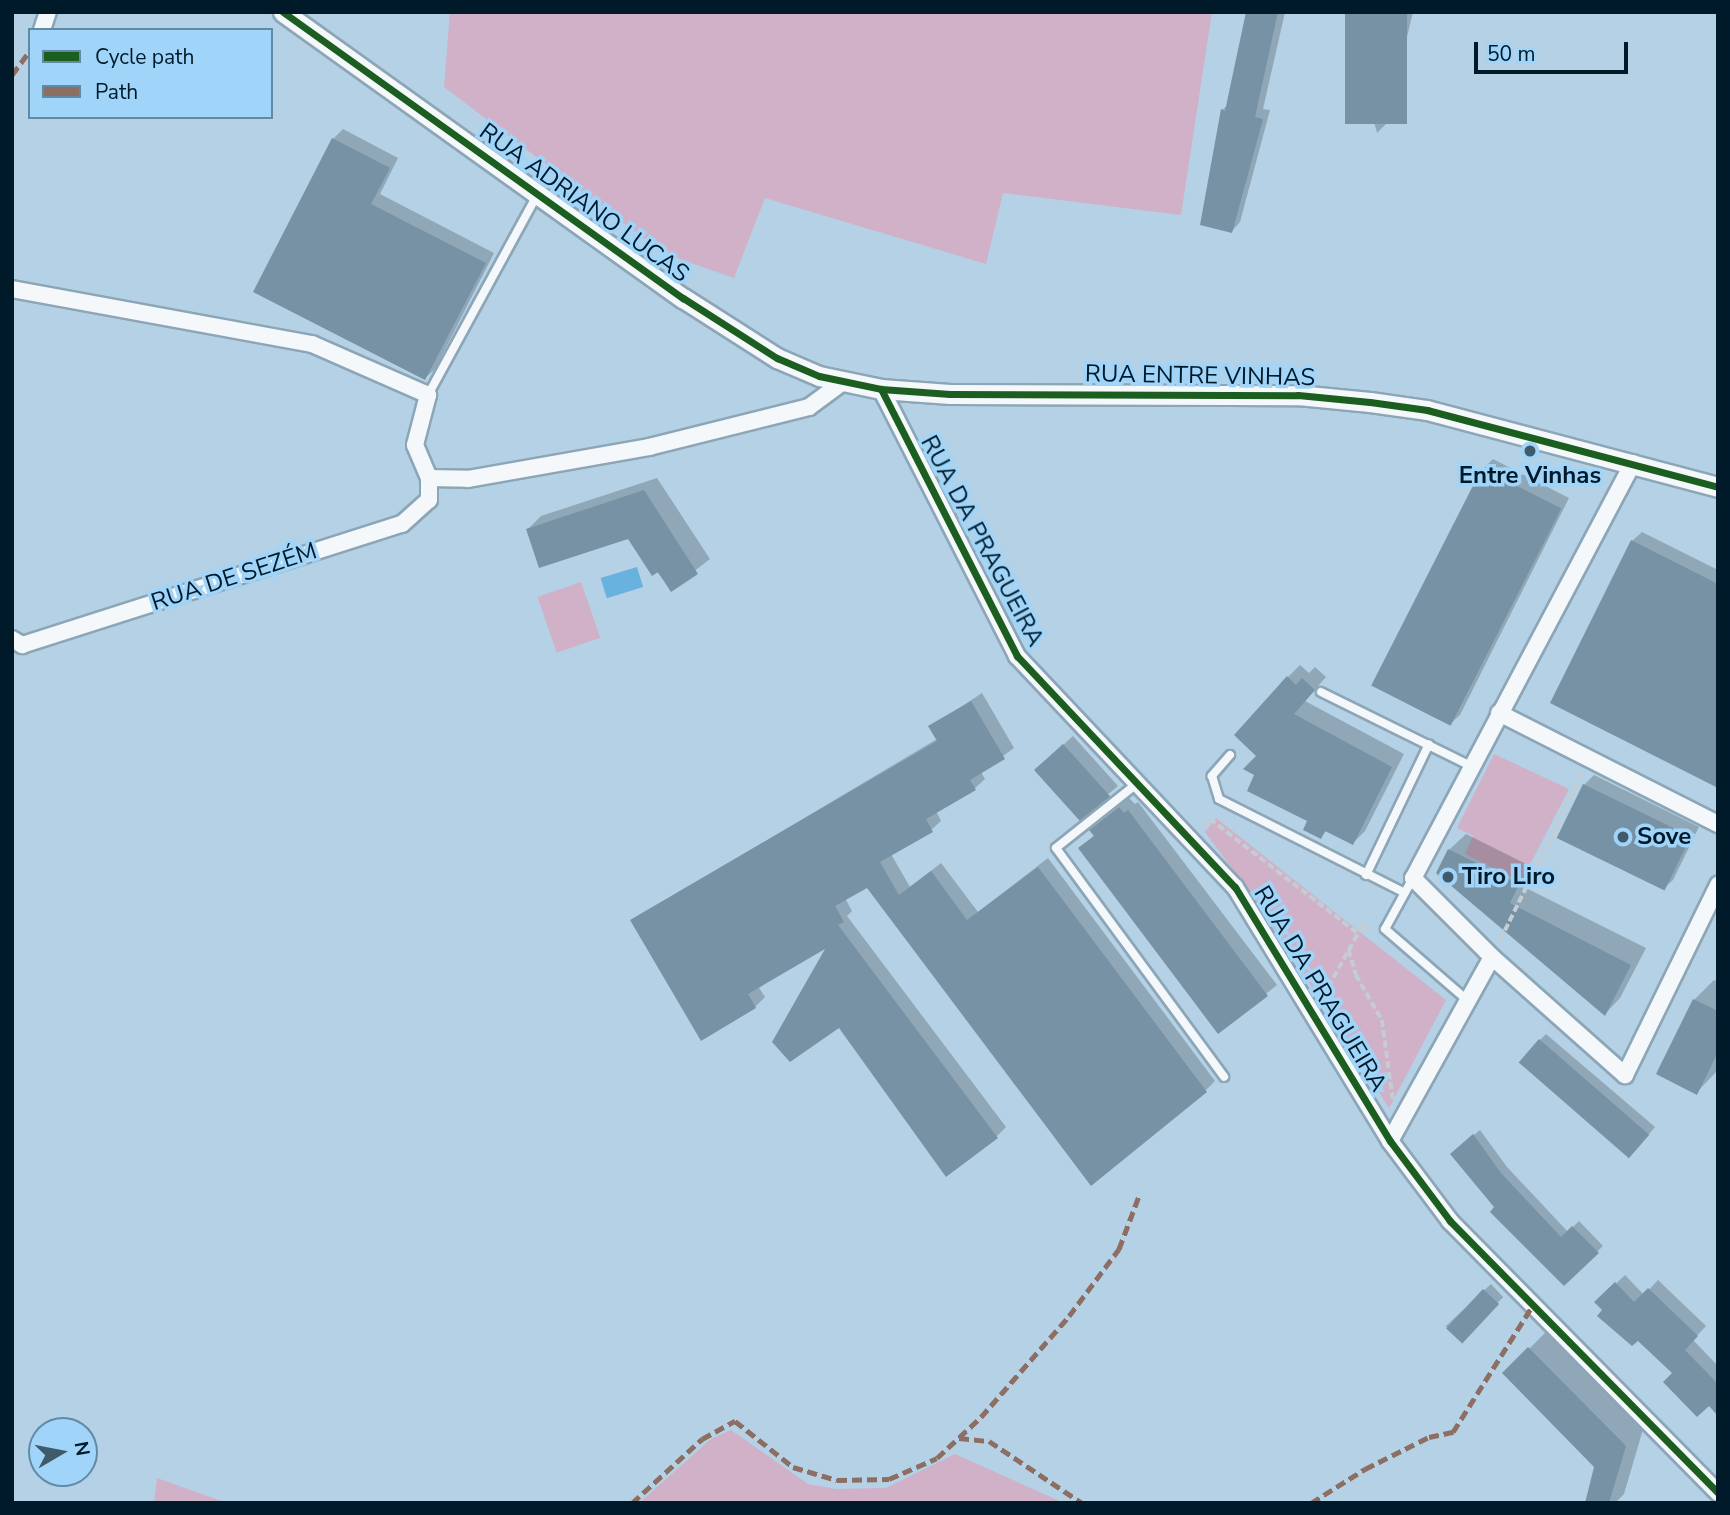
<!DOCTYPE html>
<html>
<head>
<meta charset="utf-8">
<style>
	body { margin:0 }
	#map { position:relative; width:1730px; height:1515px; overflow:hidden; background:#b4d1e5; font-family:"Nunito Sans",sans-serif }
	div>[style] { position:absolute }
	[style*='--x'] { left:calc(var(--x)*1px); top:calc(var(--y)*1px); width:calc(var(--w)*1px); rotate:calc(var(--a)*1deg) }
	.green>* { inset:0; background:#d0b1c8; transform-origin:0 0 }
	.water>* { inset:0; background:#68b2df; transform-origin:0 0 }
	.shadow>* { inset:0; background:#0003; transform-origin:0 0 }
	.building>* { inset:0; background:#7792a4; transform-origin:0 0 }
	.path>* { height:3.5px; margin-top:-1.75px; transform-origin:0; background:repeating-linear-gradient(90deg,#c3cdd3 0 7px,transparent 0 10.5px) }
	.roads { filter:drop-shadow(2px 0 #8ca6b7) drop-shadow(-2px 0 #8ca6b7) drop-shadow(0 2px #8ca6b7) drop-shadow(0 -2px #8ca6b7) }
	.service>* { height:8px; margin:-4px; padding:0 4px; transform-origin:4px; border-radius:4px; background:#f4f8fb }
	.minor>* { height:16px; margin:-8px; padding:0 8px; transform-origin:8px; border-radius:8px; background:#f4f8fb }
	.tertiary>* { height:19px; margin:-9.5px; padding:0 9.5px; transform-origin:9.5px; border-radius:9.5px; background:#f4f8fb }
	.quiet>* { height:5px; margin-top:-2.5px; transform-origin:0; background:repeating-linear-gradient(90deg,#8d6e63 0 10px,transparent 0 15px) }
	.cycleway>* { height:7px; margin:-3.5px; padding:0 3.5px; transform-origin:3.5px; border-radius:3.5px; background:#1b5e20 }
	.dots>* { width:19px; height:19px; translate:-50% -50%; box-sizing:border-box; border:4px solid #a0d5f9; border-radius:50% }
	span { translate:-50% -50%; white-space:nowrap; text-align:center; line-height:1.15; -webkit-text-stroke:7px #a0d5f9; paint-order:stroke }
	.street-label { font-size:24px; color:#001a2a }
	.poi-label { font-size:24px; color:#001a2a; font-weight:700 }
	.left { translate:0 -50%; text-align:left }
	.frame { position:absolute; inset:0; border:14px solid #001a2a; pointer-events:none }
	.legend { position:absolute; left:28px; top:28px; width:245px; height:91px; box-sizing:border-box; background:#a0d5f9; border:2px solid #608aa6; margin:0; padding:9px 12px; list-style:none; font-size:21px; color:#001a2a }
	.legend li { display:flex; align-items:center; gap:14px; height:35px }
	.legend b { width:35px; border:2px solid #608aa6 }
	.north { position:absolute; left:28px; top:1417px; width:70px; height:70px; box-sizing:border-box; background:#a0d5f9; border:2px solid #608aa6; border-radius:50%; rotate:80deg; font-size:19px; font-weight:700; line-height:28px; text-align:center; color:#001a2a }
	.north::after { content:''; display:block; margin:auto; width:24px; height:32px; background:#3f5a6b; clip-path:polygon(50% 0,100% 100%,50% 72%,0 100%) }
	.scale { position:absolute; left:1474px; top:42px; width:154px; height:32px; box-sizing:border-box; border:4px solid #001a2a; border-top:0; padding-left:9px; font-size:21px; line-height:24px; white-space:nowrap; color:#001a2a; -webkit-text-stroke:5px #a0d5f9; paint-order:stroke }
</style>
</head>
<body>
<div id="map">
	<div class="green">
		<div style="clip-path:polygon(450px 12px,1212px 12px,1181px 215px,1003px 193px,986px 264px,765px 198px,734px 278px,663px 253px,444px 87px)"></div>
		<div style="left:581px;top:582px;width:59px;height:46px;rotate:71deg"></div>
		<div style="clip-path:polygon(1494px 754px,1569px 789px,1521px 882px,1465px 854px,1473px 836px,1457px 828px)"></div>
		<div style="clip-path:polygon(1216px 818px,1446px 1000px,1389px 1108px,1257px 902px,1205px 832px)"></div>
		<div style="clip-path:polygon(731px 1430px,808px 1484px,836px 1489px,886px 1488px,955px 1454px,1064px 1503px,639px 1503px,711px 1439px)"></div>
		<div style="clip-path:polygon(157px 1478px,227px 1503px,154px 1503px)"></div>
	</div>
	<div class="water">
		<div style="left:637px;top:567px;width:21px;height:38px;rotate:73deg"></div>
	</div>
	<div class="shadow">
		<div style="clip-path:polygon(1248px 12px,1285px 12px,1263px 109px,1270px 110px,1240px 222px,1232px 231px,1222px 110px,1228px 105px)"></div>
		<div style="clip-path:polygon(1346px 12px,1413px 12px,1386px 124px,1377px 133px)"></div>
		<div style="clip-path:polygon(343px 129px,398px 158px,380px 194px,494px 253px,435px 369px,425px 378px,333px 139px)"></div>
		<div style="clip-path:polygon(1493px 459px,1569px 498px,1460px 715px,1450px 724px,1374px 685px,1483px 469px)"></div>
		<div style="clip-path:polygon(657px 478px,710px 559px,671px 589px,628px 537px,528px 529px,541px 516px)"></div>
		<div style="clip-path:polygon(1642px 532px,1718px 570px,1718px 783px,1632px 541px)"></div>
		<div style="clip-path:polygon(1300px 665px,1309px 673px,1315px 667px,1326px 677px,1305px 701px,1404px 754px,1365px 831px,1353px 843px,1327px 830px,1321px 837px,1310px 820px,1256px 775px,1259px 756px,1288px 677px)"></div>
		<div style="clip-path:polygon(982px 693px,1014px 748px,981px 772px,985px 779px,975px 788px,936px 811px,941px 821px,931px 830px,891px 854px,910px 887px,941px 863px,978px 912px,1048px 858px,1215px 1081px,1206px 1090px,867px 885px,845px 898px,852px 911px,847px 916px,1006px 1127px,996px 1137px,830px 944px,758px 986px,765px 997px,755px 1007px,633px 920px,937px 739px,931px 727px)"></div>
		<div style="clip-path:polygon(1073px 736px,1118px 786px,1080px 818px,1046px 761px)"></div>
		<div style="clip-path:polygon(1594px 775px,1699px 827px,1673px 880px,1663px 889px,1584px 785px)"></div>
		<div style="clip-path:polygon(1129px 798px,1135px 804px,1138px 802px,1277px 985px,1218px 1032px,1080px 848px,1095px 835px,1091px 830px)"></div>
		<div style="clip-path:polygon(1466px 834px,1534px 868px,1524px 887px,1646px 948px,1620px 998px,1605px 1014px,1449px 850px)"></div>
		<div style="clip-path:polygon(1714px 980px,1718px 982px,1718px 1070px,1697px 1092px,1658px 1074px,1694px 1000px)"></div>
		<div style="clip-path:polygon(1546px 1034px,1655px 1127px,1636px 1150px,1540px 1040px)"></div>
		<div style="clip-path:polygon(1480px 1130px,1507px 1167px,1568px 1232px,1579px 1221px,1603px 1246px,1564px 1284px,1458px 1148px)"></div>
		<div style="clip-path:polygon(1625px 1275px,1644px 1295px,1658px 1280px,1706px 1326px,1693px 1340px,1718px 1366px,1718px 1413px,1597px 1302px)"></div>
		<div style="left:1491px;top:1284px;width:18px;height:62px;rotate:47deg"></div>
		<div style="clip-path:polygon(1549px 1329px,1644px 1426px,1624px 1494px,1615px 1503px,1587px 1503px,1596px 1466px,1505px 1373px)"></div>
	</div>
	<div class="building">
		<div style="clip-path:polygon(1246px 12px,1278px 12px,1255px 117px,1263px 119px,1232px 233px,1200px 225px,1221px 109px,1225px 111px)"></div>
		<div style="left:1345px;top:12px;width:62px;height:112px"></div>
		<div style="clip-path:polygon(332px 138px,390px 168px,371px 204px,486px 263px,425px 380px,253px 292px)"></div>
		<div style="left:1482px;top:468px;width:89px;height:244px;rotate:27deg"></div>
		<div style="clip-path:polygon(644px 490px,698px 574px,671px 592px,658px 572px,652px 576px,628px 539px,539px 568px,526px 529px)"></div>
		<div style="clip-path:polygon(1631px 540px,1718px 584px,1718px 788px,1550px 703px)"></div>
		<div style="clip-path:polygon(1287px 676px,1296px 685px,1302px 678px,1315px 690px,1294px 714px,1392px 767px,1353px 845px,1325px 831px,1321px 839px,1303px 830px,1307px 821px,1247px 791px,1254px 775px,1243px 769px,1256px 756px,1234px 735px)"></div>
		<div style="clip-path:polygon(971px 701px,1005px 759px,970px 780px,976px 790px,926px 819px,933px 832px,880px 862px,899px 895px,931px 871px,967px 920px,1038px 867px,1207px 1092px,1091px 1186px,867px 888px,835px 906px,844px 922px,838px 925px,998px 1138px,946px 1177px,839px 1028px,790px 1062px,772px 1042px,825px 949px,748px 994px,756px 1008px,701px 1041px,630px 920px,937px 741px,928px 726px)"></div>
		<div style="left:1063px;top:744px;width:71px;height:39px;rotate:48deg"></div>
		<div style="left:1583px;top:784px;width:120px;height:60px;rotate:26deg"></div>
		<div style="clip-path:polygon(1119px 807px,1124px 813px,1128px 810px,1268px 996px,1218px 1034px,1078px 848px,1094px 836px,1089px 830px)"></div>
		<div style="clip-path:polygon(1448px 849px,1519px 884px,1510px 903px,1631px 965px,1605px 1016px,1436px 873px)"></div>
		<div style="clip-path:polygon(1693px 999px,1718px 1011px,1718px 1052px,1697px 1095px,1656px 1074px)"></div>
		<div style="left:1539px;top:1039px;width:146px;height:31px;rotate:41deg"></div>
		<div style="clip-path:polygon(1473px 1134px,1501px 1173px,1561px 1237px,1572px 1226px,1599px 1253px,1564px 1286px,1490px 1212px,1494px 1207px,1450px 1154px)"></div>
		<div style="clip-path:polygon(1615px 1282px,1634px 1302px,1648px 1288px,1698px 1336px,1685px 1350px,1718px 1384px,1718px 1416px,1709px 1406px,1697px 1417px,1663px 1382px,1672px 1373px,1638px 1341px,1632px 1346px,1597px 1316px,1602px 1310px,1594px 1302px)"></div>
		<div style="left:1483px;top:1289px;width:22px;height:54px;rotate:43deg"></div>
		<div style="clip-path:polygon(1528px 1347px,1626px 1446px,1609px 1503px,1585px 1503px,1594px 1467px,1502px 1373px)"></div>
	</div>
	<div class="path">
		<div style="--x:1202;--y:826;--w:11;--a:-41"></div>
		<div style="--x:1210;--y:819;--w:188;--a:37.7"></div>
		<div style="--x:1500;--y:940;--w:185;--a:-63.7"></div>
		<div style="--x:1349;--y:950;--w:26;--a:74"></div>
		<div style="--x:1356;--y:975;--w:52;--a:60"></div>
		<div style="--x:1382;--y:1020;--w:80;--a:82.1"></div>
		<div style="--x:1323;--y:996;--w:80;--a:-60.9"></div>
		<div style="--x:1362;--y:926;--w:11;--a:10"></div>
	</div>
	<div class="roads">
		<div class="service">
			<div style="--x:428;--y:395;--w:228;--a:-61.4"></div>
			<div style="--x:1321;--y:692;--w:165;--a:26.3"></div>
			<div style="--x:1230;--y:755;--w:28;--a:131"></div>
			<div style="--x:1212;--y:776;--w:24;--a:73"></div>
			<div style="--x:1219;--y:799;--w:208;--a:26.8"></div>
			<div style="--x:1139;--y:782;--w:106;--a:141.5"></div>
			<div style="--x:1056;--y:848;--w:284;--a:53.7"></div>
			<div style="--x:1366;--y:875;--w:145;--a:-64.3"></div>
			<div style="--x:1413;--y:878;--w:58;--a:118.8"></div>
			<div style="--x:1385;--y:929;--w:108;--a:40.9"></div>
		</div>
		<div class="minor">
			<div style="--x:42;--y:30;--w:19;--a:-72"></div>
			<div style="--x:12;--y:289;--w:305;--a:10.4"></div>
			<div style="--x:312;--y:344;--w:127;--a:23.7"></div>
			<div style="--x:428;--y:395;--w:52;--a:104.6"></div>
			<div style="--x:415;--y:445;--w:36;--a:67"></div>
			<div style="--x:429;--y:478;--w:39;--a:1"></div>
			<div style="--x:468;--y:479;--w:184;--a:-10"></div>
			<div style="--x:649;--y:447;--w:165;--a:-14"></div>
			<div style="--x:809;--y:407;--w:42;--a:-36.3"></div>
			<div style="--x:881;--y:389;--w:300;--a:63"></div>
			<div style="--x:1017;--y:656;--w:318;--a:46.7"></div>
			<div style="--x:1235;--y:887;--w:298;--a:58.6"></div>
			<div style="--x:1390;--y:1141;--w:100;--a:53.1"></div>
			<div style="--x:1450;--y:1221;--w:382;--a:45.4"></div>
			<div style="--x:1633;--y:463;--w:470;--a:117.9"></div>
			<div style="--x:1413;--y:878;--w:112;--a:45"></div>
			<div style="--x:1492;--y:957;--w:178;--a:41.6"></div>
			<div style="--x:1625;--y:1075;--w:212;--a:-63.9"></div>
			<div style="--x:12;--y:639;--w:12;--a:31"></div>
			<div style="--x:22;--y:645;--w:399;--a:-17.7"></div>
			<div style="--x:402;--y:524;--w:36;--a:-42"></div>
			<div style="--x:429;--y:500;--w:22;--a:-90"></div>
			<div style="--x:1499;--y:713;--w:246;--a:26.9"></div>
			<div style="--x:1390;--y:1141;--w:210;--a:-61"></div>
		</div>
		<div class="tertiary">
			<div style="--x:283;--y:12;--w:492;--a:35.6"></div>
			<div style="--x:683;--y:298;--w:112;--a:32.6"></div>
			<div style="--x:777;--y:358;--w:46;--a:23.2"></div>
			<div style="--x:819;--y:376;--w:63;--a:11.8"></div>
			<div style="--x:881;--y:389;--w:69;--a:4.1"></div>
			<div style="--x:950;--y:394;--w:348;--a:0.2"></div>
			<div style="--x:1298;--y:395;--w:72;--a:5.6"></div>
			<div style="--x:1370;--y:402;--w:58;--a:8"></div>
			<div style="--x:1427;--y:410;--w:301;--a:14.8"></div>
		</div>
	</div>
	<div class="quiet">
		<div style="--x:12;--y:75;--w:31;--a:-54"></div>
		<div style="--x:959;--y:1438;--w:30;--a:6"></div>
		<div style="--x:989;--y:1441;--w:112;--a:33.7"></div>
		<div style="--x:632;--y:1503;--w:95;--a:-42.4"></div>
		<div style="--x:702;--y:1439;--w:38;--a:-29"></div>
		<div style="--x:735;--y:1421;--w:74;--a:38.4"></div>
		<div style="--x:793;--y:1467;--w:46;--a:16.5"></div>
		<div style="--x:837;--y:1480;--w:52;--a:-1.1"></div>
		<div style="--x:889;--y:1479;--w:52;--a:-23.6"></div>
		<div style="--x:937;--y:1458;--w:60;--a:-43"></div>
		<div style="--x:981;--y:1417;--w:134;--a:-48.9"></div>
		<div style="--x:1069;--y:1316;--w:84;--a:-53.3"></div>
		<div style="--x:1119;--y:1249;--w:60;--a:-69.4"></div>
		<div style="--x:1311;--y:1503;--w:64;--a:-32.2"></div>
		<div style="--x:1365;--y:1469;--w:72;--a:-26.6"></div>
		<div style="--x:1429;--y:1437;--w:25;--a:-12"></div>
		<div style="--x:1453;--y:1432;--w:150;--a:-57.8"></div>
	</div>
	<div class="cycleway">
		<div style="--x:283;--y:12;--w:492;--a:35.6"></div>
		<div style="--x:683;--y:298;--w:112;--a:32.6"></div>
		<div style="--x:777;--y:358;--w:46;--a:23.2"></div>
		<div style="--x:819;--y:376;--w:63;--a:11.8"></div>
		<div style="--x:881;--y:389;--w:69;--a:4.1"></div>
		<div style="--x:950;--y:394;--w:348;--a:0.2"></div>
		<div style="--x:1298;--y:395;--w:72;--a:5.6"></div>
		<div style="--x:1370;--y:402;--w:58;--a:8"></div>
		<div style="--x:1427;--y:410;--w:301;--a:14.8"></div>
		<div style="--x:881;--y:389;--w:300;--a:63"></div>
		<div style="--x:1017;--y:656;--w:318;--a:46.7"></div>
		<div style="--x:1235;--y:887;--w:298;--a:58.6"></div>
		<div style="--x:1390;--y:1141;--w:100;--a:53.1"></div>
		<div style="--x:1450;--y:1221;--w:382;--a:45.4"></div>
	</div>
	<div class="dots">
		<div style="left:1530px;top:451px;background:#3f5a6b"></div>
		<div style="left:1623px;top:837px;background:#3f5a6b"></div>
		<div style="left:1448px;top:877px;background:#3f5a6b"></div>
	</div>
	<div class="street-label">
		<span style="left:584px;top:203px;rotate:36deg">RUA ADRIANO LUCAS</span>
		<span style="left:1200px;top:376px;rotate:1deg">RUA ENTRE VINHAS</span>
		<span style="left:982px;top:541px;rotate:62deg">RUA DA PRAGUEIRA</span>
		<span style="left:234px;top:577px;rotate:-18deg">RUA DE SEZÉM</span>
		<span style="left:1320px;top:989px;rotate:59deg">RUA DA PRAGUEIRA</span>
	</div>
	<div class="poi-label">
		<span style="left:1530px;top:476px">Entre Vinhas</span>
		<span class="left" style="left:1637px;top:837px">Sove</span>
		<span class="left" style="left:1462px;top:877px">Tiro Liro</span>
	</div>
	<div class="frame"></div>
	<ul class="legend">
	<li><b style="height:9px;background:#1b5e20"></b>Cycle path</li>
	<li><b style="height:9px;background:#8d6e63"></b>Path</li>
	</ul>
	<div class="north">N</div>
	<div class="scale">50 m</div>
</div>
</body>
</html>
